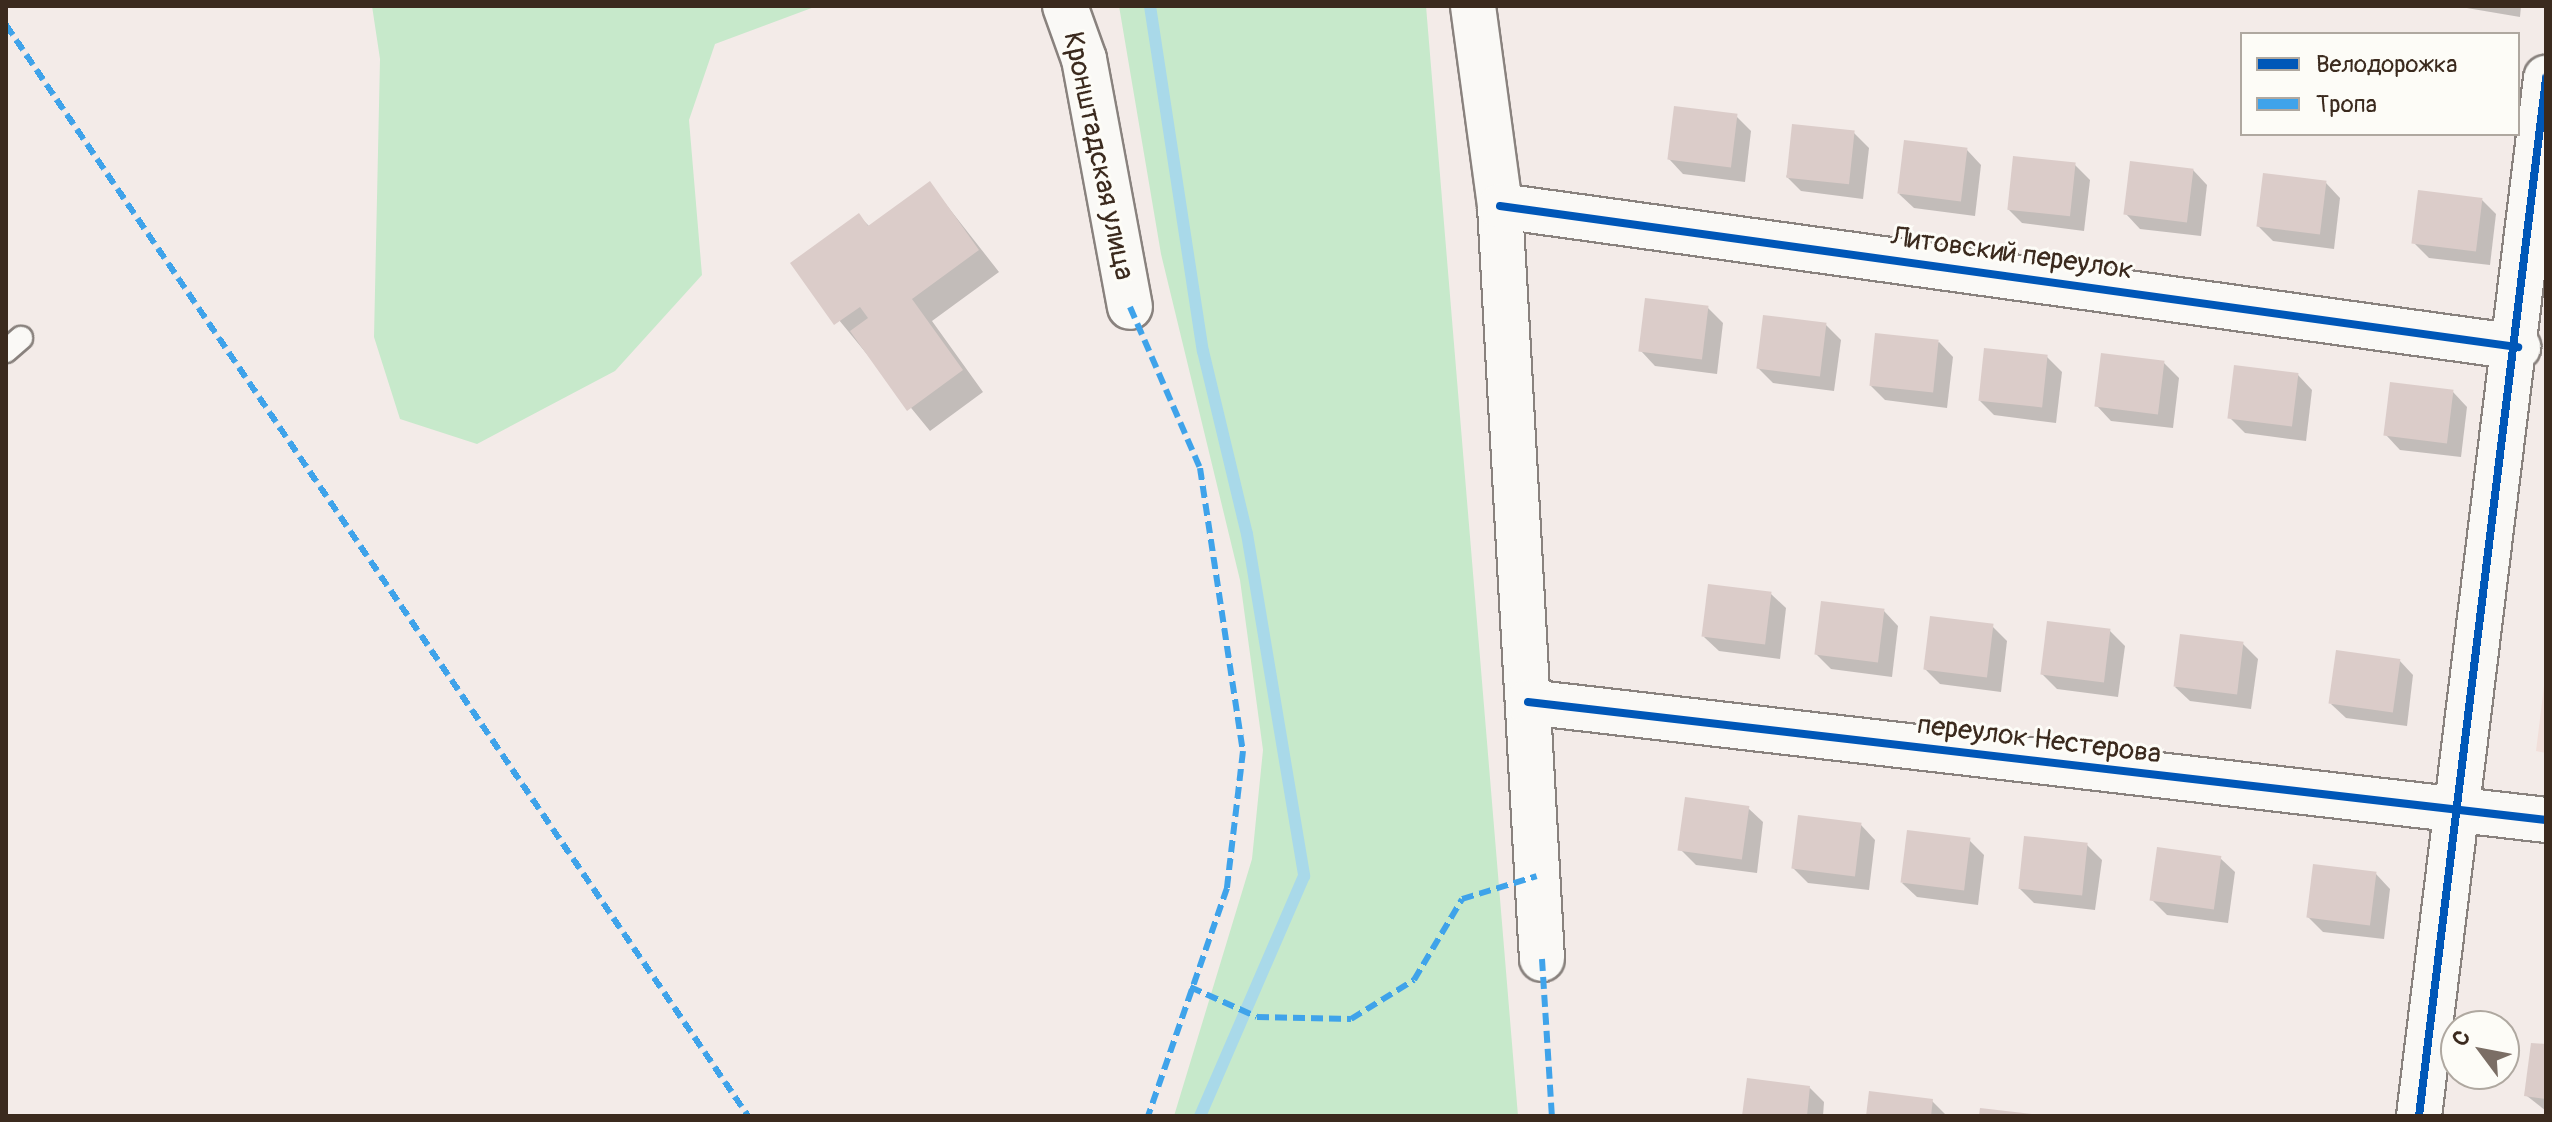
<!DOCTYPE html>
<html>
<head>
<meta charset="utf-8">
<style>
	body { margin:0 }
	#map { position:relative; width:2552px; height:1122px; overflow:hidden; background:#f3ebe8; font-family:Pangolin,sans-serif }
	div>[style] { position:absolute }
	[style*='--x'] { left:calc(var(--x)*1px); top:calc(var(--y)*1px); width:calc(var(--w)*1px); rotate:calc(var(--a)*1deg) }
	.built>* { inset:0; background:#f1dfda }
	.green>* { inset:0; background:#c7e9cb }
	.shadow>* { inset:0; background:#0003 }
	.stream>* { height:12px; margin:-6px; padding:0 6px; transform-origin:6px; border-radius:6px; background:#a9d9e9 }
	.building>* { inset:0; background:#dbccc9; transform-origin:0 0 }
	.roads { filter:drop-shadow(2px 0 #89827e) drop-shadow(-2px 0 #89827e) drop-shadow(0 2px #89827e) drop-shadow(0 -2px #89827e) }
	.lane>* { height:22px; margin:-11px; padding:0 11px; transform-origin:11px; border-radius:11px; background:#faf9f6 }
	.street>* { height:44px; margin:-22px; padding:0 22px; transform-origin:22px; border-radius:22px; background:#faf9f6 }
	.quiet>* { height:6px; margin-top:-3px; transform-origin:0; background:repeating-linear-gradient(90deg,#3fa3ea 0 12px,transparent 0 18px) }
	.cycleway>* { height:8px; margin:-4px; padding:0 4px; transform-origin:4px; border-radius:4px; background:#0057b8 }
	span { translate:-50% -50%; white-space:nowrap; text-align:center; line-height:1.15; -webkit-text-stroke:6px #fdfcf7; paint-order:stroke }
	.street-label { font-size:28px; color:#3b2a1e }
	.frame { position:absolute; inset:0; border:8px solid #3b2a1e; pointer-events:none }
	.legend { position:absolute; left:2240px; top:32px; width:280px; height:104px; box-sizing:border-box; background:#fdfcf7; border:2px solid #afa8a0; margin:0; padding:10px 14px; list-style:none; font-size:24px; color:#3b2a1e }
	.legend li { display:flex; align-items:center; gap:16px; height:40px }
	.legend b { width:40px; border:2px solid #afa8a0 }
	.north { position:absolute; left:2440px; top:1010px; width:80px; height:80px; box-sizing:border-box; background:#fdfcf7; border:2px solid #afa8a0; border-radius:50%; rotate:302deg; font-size:22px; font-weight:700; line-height:32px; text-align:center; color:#3b2a1e }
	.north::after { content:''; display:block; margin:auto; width:28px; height:36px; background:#7b6e65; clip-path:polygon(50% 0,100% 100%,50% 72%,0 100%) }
</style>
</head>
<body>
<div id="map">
	<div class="built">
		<div style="clip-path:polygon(2546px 670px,2546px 753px,2536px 751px)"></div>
	</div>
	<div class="green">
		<div style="clip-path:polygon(372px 6px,817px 6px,715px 44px,689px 120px,702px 275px,615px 371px,477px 444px,400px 419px,374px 337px,380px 59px)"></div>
		<div style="clip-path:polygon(1119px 6px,1426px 6px,1518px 1116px,1174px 1116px,1252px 859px,1263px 750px,1240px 580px,1161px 254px)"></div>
	</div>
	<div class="shadow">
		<div style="clip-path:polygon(2455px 6px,2521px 6px,2520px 17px)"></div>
		<div style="clip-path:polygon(1736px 116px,1751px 131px,1745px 182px,1683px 174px,1669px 159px)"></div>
		<div style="clip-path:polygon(1854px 133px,1869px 148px,1863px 199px,1801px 191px,1786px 176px)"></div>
		<div style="clip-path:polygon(1967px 150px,1981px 165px,1975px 216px,1914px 208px,1899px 194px)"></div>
		<div style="clip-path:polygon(2075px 165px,2090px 180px,2084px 231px,2022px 223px,2008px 209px)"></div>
		<div style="clip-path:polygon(2193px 170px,2207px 185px,2201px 236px,2140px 229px,2126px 214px)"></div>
		<div style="clip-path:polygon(2326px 183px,2340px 198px,2334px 249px,2273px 241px,2258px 226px)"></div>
		<div style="clip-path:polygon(930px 184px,999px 272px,932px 321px,983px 392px,930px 431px,793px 264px,859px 216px,870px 227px)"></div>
		<div style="clip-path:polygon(2482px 200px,2496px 214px,2490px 265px,2429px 258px,2414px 243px)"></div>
		<div style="clip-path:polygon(1708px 308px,1723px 323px,1717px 374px,1655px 366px,1641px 351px)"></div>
		<div style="clip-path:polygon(1826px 325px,1841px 340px,1834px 391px,1773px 383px,1758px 368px)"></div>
		<div style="clip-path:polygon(1939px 342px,1953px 357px,1947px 408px,1885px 400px,1871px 386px)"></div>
		<div style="clip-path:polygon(2047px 357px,2062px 372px,2056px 423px,1994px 415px,1980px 401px)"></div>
		<div style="clip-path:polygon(2164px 363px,2179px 378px,2173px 428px,2111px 421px,2097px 406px)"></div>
		<div style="clip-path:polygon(2298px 375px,2312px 390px,2306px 441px,2245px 433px,2230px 418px)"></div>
		<div style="clip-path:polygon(2453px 392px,2467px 407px,2461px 457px,2400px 450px,2386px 435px)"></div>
		<div style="clip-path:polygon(1771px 594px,1786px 608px,1780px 659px,1719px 651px,1704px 637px)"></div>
		<div style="clip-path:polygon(1884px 611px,1898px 626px,1892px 677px,1831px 669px,1816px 654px)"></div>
		<div style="clip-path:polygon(1992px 626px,2007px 641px,2001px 692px,1940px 684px,1925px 669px)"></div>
		<div style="clip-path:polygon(2110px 631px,2125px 646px,2118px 697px,2057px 689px,2042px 674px)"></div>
		<div style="clip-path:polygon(2243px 644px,2258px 659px,2251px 709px,2190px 701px,2175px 687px)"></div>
		<div style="clip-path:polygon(2399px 660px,2413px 675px,2407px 726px,2346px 718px,2331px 704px)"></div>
		<div style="clip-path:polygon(1748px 808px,1763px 822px,1757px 873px,1696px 865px,1681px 850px)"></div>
		<div style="clip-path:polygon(1861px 825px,1875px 840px,1869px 890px,1808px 883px,1793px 868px)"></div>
		<div style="clip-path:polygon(1969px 840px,1984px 855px,1978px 905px,1917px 897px,1902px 883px)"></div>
		<div style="clip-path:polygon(2087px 845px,2102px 860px,2095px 910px,2034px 903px,2019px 888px)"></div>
		<div style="clip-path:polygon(2220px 858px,2235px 872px,2228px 923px,2167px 915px,2152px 900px)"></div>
		<div style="clip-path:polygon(2376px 874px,2390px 889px,2384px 939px,2323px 932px,2308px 917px)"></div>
		<div style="clip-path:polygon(2546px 1046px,2546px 1111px,2527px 1096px)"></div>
		<div style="clip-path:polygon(1810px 1088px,1824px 1102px,1823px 1116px,1744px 1116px)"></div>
		<div style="clip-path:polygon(1932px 1101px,1947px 1116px,1868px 1116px)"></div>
	</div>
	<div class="stream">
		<div style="--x:1150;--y:6;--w:349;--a:81.3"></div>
		<div style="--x:1203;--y:351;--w:188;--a:76.5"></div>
		<div style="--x:1247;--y:534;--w:347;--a:80.5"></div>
		<div style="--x:1304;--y:876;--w:262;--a:113.4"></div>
	</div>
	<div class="building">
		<div style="left:1674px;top:106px;width:64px;height:54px;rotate:7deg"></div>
		<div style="left:1792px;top:124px;width:63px;height:54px;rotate:6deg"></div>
		<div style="left:1904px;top:140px;width:64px;height:54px;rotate:7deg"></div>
		<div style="left:2013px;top:156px;width:63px;height:54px;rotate:6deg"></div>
		<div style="left:2130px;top:161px;width:64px;height:54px;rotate:7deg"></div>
		<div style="left:2263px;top:173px;width:64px;height:54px;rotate:7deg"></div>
		<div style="clip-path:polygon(930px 181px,979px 250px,912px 299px,963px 370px,907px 411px,850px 331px,868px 318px,860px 307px,834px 325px,790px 263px,859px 213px,868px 226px)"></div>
		<div style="left:2418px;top:190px;width:65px;height:54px;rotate:7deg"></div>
		<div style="left:1645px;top:298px;width:64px;height:54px;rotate:7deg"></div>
		<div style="left:1763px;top:315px;width:64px;height:54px;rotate:7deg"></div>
		<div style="left:1875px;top:333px;width:64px;height:53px;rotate:6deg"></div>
		<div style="left:1984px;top:348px;width:64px;height:53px;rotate:6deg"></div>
		<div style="left:2101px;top:353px;width:64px;height:54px;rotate:7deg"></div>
		<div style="left:2234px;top:365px;width:65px;height:54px;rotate:7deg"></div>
		<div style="left:2390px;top:382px;width:64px;height:54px;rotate:7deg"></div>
		<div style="left:1708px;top:584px;width:64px;height:53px;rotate:7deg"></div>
		<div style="left:1821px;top:601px;width:64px;height:54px;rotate:7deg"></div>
		<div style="left:1930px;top:616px;width:64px;height:54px;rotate:7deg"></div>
		<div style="left:2047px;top:621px;width:64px;height:54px;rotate:7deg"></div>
		<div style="left:2180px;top:634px;width:64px;height:53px;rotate:7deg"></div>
		<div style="left:2336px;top:650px;width:65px;height:54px;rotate:8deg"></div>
		<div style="left:1685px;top:797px;width:65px;height:54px;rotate:8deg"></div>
		<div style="left:1798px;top:815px;width:64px;height:54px;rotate:7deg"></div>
		<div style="left:1907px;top:830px;width:64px;height:53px;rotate:7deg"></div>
		<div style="left:2024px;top:836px;width:64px;height:53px;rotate:6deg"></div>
		<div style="left:2157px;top:847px;width:65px;height:54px;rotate:8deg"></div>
		<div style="left:2313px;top:864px;width:64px;height:54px;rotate:7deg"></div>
		<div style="clip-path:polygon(2531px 1043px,2546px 1044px,2546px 1099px,2524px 1096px)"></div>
		<div style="clip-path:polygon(1747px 1078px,1810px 1086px,1807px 1116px,1742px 1116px)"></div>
		<div style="clip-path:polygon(1869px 1091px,1933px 1099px,1931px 1116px,1866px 1116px)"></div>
		<div style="clip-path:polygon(1980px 1108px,2032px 1114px,2032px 1116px,1979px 1116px)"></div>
	</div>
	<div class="roads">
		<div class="lane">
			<div style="--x:6;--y:351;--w:20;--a:-41"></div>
		</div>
		<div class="street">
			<div style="--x:1065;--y:6;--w:56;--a:70.3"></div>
			<div style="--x:1084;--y:59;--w:252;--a:79.5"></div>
			<div style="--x:1473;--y:6;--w:202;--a:82.3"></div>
			<div style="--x:1500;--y:206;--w:754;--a:86.81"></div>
			<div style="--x:1500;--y:206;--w:1028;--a:7.89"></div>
			<div style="--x:1528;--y:702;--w:1025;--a:6.61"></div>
			<div style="--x:2419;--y:1116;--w:1046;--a:-83.02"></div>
		</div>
	</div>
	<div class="quiet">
		<div style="--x:6;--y:25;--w:1319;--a:55.78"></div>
		<div style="--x:1130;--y:307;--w:176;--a:66.5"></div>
		<div style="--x:1200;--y:468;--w:286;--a:81.4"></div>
		<div style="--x:1243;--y:751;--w:138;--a:96.7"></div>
		<div style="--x:1227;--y:888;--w:241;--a:109.1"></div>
		<div style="--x:1542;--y:959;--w:157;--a:86.4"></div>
		<div style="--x:1190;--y:987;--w:73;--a:24.1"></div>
		<div style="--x:1257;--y:1017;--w:94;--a:1.2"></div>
		<div style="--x:1351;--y:1019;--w:74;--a:-31.8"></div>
		<div style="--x:1414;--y:980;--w:94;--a:-59.3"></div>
		<div style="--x:1462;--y:899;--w:78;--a:-17"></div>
	</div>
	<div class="cycleway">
		<div style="--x:1500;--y:206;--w:1028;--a:7.89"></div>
		<div style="--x:1528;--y:702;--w:1025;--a:6.61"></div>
		<div style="--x:2419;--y:1116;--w:1046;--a:-83.02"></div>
	</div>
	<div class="street-label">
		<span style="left:1098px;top:156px;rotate:78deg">Кронштадская улица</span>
		<span style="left:2012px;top:254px;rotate:8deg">Литовский переулок</span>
		<span style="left:2039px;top:740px;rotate:7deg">переулок Нестерова</span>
	</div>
	<div class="frame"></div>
	<ul class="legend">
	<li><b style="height:10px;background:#0057b8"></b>Велодорожка</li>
	<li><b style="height:10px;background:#3fa3ea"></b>Тропа</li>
	</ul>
	<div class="north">С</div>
</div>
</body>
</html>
